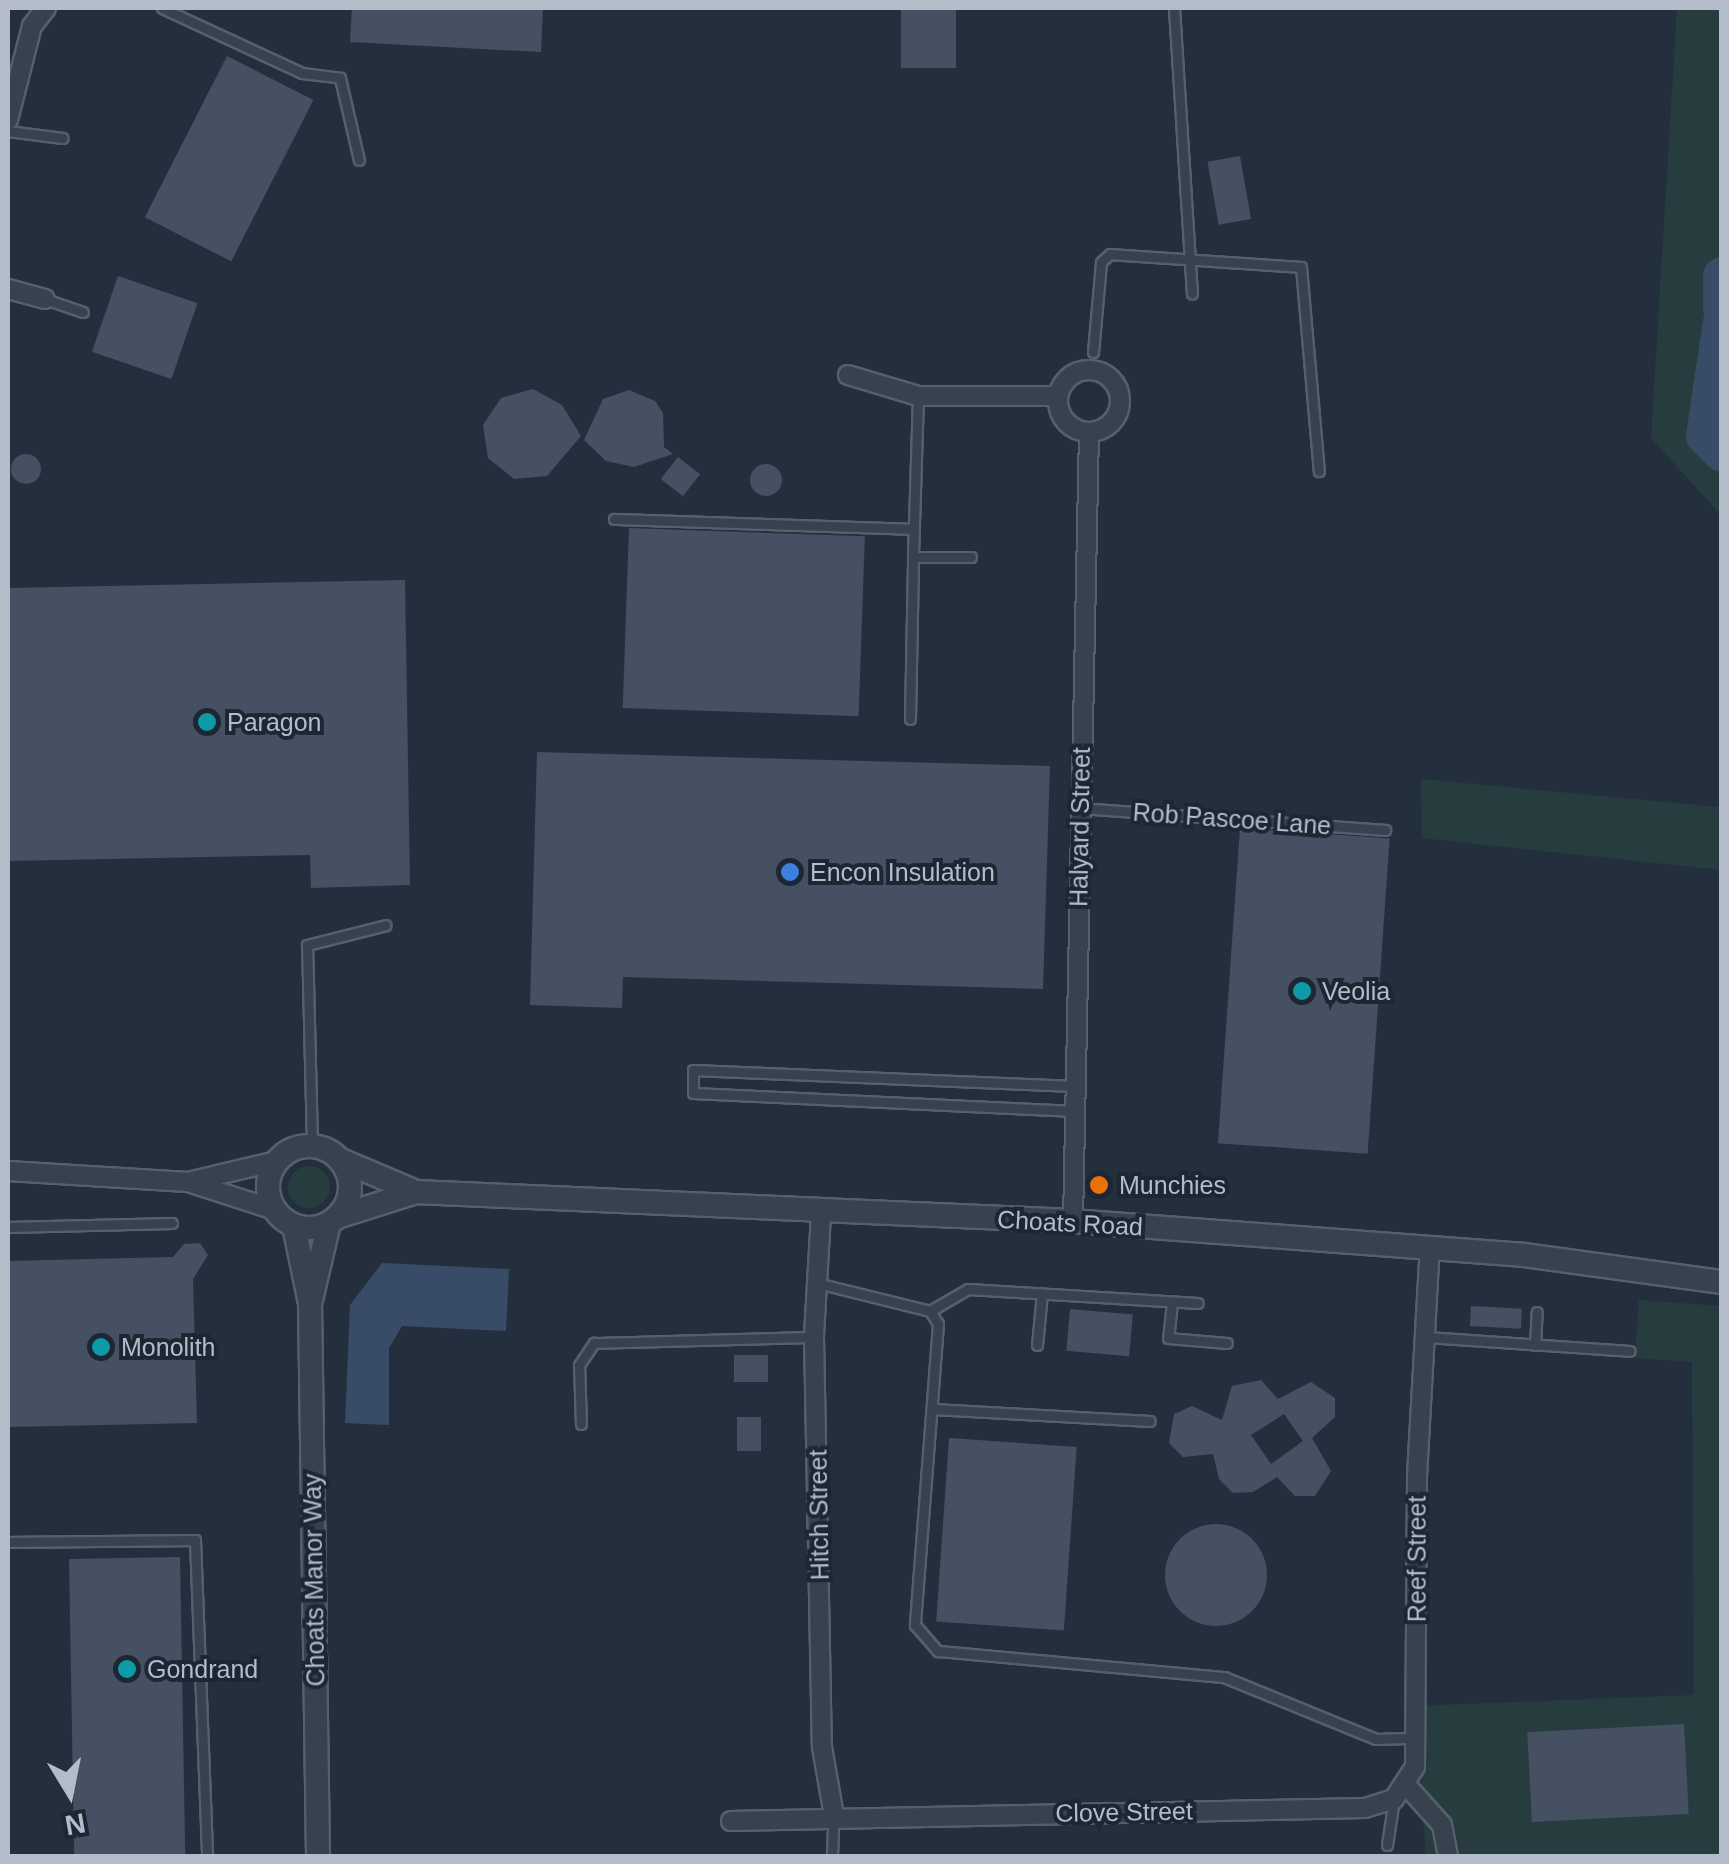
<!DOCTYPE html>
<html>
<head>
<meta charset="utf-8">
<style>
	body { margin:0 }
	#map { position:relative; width:1729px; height:1864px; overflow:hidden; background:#242f3e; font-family:Helvetica,sans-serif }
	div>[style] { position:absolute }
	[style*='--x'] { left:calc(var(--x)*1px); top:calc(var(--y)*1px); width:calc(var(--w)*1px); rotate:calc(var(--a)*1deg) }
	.green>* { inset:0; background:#263c3f }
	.round { border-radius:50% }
	.water>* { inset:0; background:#394c67 }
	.river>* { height:38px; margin:-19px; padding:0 19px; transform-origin:19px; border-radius:19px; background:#394c67 }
	.building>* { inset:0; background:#455162; transform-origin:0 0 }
	.roads { filter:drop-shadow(2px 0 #565f6c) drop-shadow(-2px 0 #565f6c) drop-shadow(0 2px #565f6c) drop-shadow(0 -2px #565f6c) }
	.service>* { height:9px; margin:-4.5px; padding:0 4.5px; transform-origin:4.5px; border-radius:4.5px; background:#38414e }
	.minor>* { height:18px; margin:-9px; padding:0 9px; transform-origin:9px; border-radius:9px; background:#38414e }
	.minor>.ring { margin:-9px; padding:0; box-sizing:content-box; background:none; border:18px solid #38414e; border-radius:50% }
	.tertiary>* { height:22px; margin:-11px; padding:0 11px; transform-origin:11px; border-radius:11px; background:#38414e }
	.tertiary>.ring { margin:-11px; padding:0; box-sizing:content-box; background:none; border:22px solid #38414e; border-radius:50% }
	.dots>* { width:28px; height:28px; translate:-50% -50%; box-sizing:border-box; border:5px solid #1d2633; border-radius:50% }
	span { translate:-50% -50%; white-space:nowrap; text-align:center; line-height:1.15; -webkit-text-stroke:8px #1d2633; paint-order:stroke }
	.poi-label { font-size:25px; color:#b4bcc9 }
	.left { translate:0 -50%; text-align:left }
	.street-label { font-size:25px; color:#b4bcc9 }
	.frame { position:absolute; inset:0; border:10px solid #b4bcc9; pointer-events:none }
	.north { position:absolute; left:20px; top:1744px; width:100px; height:100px; -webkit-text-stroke:8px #1d2633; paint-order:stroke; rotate:170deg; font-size:28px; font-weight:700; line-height:40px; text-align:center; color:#b4bcc9 }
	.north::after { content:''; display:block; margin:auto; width:35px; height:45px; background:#b4bcc9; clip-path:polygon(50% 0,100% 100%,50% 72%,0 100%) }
</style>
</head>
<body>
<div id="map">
	<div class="green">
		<div style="clip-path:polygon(1677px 8px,1721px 8px,1721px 515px,1651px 438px)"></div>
		<div style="clip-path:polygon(1721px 773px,1721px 870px,1422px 838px,1421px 779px,1719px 807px)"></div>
		<div class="round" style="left:288px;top:1166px;width:42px;height:42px"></div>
		<div style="clip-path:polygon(1639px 1300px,1721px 1306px,1721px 1856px,1426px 1856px,1414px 1706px,1694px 1695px,1692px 1362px,1635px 1358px)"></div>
	</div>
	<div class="water">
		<div style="clip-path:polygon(382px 1263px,509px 1269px,506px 1331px,402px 1326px,389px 1348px,389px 1425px,345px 1423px,350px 1305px)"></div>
	</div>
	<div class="river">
		<div style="--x:1722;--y:276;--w:31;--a:90"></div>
		<div style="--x:1722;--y:322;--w:115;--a:98.5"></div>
		<div style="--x:1705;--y:436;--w:24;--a:45"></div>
	</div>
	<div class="building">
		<div style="clip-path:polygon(352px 8px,543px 8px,541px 52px,350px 42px)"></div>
		<div style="left:901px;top:8px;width:55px;height:60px"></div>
		<div style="left:227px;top:56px;width:97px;height:181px;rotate:27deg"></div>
		<div style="left:1240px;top:156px;width:64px;height:33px;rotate:80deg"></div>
		<div style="left:118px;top:276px;width:84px;height:80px;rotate:19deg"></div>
		<div style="clip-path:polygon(533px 389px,562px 405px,581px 436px,547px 476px,514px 479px,488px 458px,483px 425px,501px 398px)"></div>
		<div style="clip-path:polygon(629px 390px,655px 401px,663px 413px,664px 447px,673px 454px,634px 467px,606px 461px,584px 440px,603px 399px)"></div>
		<div class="round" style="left:11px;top:454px;width:30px;height:30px"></div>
		<div style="left:678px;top:457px;width:28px;height:28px;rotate:38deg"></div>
		<div class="round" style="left:750px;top:464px;width:32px;height:32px"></div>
		<div style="left:629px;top:528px;width:236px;height:180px;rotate:2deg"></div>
		<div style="clip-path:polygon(405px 580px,410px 885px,311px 888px,310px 855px,8px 861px,8px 588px)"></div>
		<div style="clip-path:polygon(537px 752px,1050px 766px,1043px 989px,623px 977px,622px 1008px,530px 1005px)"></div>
		<div style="left:1240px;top:828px;width:150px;height:316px;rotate:4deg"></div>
		<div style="clip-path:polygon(200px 1243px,208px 1255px,193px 1279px,197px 1423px,8px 1427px,8px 1261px,173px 1257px,184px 1244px)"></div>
		<div style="left:1471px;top:1306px;width:51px;height:20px;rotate:3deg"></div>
		<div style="left:1070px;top:1309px;width:63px;height:42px;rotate:5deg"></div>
		<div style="left:768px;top:1355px;width:27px;height:34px;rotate:90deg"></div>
		<div style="clip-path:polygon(evenodd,1261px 1380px,1278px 1399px,1311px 1382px,1335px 1398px,1335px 1417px,1312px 1438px,1331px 1471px,1315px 1496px,1295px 1496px,1277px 1477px,1253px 1492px,1233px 1493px,1219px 1479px,1213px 1454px,1183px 1457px,1169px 1443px,1174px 1414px,1192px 1406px,1222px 1420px,1232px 1386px,1261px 1380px,1284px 1414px,1303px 1441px,1271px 1464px,1251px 1435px,1284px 1414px)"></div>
		<div style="left:737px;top:1417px;width:24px;height:34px"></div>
		<div style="left:949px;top:1438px;width:128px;height:184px;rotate:4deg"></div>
		<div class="round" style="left:1165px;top:1524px;width:102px;height:102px"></div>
		<div style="left:180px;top:1557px;width:299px;height:111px;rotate:89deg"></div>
		<div style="left:1684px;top:1724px;width:90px;height:157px;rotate:87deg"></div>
	</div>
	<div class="roads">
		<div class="service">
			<div style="--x:162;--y:8;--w:154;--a:24.9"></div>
			<div style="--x:302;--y:73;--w:38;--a:7"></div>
			<div style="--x:340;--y:78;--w:84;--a:77"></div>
			<div style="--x:1174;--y:8;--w:286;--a:86.4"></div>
			<div style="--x:8;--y:131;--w:55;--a:7.3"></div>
			<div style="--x:45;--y:299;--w:40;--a:18.9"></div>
			<div style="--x:1093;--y:352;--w:90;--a:-84.9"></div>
			<div style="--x:1101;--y:262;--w:12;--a:-42"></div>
			<div style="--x:1110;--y:254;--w:191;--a:3.9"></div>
			<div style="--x:1301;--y:267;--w:205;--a:85"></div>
			<div style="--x:918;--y:396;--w:161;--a:91.8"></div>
			<div style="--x:913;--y:557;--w:58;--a:0"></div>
			<div style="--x:614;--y:519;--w:299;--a:1.9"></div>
			<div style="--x:910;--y:719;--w:162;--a:-88.9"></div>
			<div style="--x:1080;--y:808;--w:306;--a:4.1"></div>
			<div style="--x:1075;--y:1111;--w:382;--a:-177.3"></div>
			<div style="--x:693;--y:1093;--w:23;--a:-90"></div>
			<div style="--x:693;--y:1070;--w:382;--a:2.4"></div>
			<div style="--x:312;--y:1145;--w:200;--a:-91.4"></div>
			<div style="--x:307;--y:945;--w:81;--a:-14.2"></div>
			<div style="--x:8;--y:1227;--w:164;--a:-1.4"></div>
			<div style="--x:821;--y:1284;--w:112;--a:13.9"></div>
			<div style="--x:930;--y:1311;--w:15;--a:58"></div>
			<div style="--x:938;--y:1324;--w:302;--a:94.4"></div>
			<div style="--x:915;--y:1625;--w:35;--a:49"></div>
			<div style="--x:938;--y:1651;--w:287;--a:5.2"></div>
			<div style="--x:1224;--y:1677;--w:164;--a:22.2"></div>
			<div style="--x:1376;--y:1739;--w:38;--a:-2"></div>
			<div style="--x:1172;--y:1302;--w:36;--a:96"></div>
			<div style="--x:1168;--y:1338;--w:59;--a:4.8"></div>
			<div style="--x:930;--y:1311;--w:44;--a:-30.1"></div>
			<div style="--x:968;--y:1289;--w:230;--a:3.5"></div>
			<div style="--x:1426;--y:1337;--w:204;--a:3.9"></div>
			<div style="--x:1037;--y:1345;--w:52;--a:-84.5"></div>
			<div style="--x:1535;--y:1345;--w:33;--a:-87"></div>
			<div style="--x:933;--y:1409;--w:217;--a:3.2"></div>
			<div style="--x:581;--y:1424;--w:59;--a:-91.9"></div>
			<div style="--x:579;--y:1365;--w:27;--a:-56"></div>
			<div style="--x:594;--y:1343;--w:220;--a:-1.6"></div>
			<div style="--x:8;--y:1542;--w:187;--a:-0.6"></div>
			<div style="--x:195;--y:1540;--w:316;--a:87.8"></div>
			<div style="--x:1387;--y:1845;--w:47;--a:-81.3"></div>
			<div style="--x:832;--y:1856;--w:37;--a:-88"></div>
		</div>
		<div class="minor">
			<div style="--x:8;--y:120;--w:97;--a:-75.7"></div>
			<div style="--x:32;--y:26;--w:23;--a:-52"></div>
			<div style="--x:8;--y:289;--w:38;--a:15"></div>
			<div class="ring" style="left:1058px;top:370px;width:44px;height:44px"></div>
			<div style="--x:848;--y:375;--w:73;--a:16.7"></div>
			<div style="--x:918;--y:396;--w:140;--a:0"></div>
			<div style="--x:8;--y:1171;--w:180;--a:3.5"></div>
			<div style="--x:188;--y:1182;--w:91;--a:-13.3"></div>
			<div style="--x:188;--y:1182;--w:91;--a:17.8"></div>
			<div style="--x:821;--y:1214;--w:123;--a:93.3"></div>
			<div style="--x:814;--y:1337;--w:410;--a:88.9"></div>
			<div style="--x:822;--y:1747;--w:70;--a:80.1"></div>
			<div style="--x:1073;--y:1221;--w:788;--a:-88.84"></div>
			<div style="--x:1407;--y:1786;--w:52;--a:48.1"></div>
			<div style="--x:1442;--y:1825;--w:32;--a:79"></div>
			<div style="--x:731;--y:1821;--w:634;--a:-1.17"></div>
			<div style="--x:1365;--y:1808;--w:30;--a:-17"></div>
			<div style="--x:1394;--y:1799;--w:38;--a:-57"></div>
			<div style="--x:1415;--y:1767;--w:291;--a:-89.6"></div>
			<div style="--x:1417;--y:1476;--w:229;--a:-86.8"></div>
		</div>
		<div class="tertiary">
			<div class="ring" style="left:268px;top:1146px;width:60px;height:60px"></div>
			<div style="--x:341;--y:1160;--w:82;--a:23.1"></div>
			<div style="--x:416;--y:1192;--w:658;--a:2.53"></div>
			<div style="--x:1073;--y:1221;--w:452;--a:4.3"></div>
			<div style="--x:1524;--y:1255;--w:200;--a:7.8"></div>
			<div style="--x:337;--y:1217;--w:83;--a:-17.6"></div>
			<div style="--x:294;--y:1226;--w:79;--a:78.3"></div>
			<div style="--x:310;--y:1303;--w:553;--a:89.17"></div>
			<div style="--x:311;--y:1300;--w:79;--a:-76.8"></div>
		</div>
	</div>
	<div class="dots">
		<div style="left:207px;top:722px;background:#0f9aa8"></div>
		<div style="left:790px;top:872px;background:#3f7fe0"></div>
		<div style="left:1302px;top:991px;background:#0f9aa8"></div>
		<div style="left:1099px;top:1185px;background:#e8710a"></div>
		<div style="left:101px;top:1347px;background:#0f9aa8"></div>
		<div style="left:127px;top:1669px;background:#0f9aa8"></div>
	</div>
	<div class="poi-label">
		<span class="left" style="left:227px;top:722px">Paragon</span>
		<span class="left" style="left:810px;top:872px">Encon Insulation</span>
		<span class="left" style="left:1322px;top:991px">Veolia</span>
		<span class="left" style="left:1119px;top:1185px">Munchies</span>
		<span class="left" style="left:121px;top:1347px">Monolith</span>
		<span class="left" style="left:147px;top:1669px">Gondrand</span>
	</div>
	<div class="street-label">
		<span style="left:1232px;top:819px;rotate:4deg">Rob Pascoe Lane</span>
		<span style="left:1080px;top:827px;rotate:-89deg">Halyard Street</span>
		<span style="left:1070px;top:1223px;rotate:3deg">Choats Road</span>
		<span style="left:819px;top:1515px;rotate:-91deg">Hitch Street</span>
		<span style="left:1417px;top:1559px;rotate:-90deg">Reef Street</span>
		<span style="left:314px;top:1580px;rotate:-91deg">Choats Manor Way</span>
		<span style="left:1124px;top:1812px;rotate:-1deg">Clove Street</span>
	</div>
	<div class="frame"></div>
	<div class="north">N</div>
</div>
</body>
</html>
